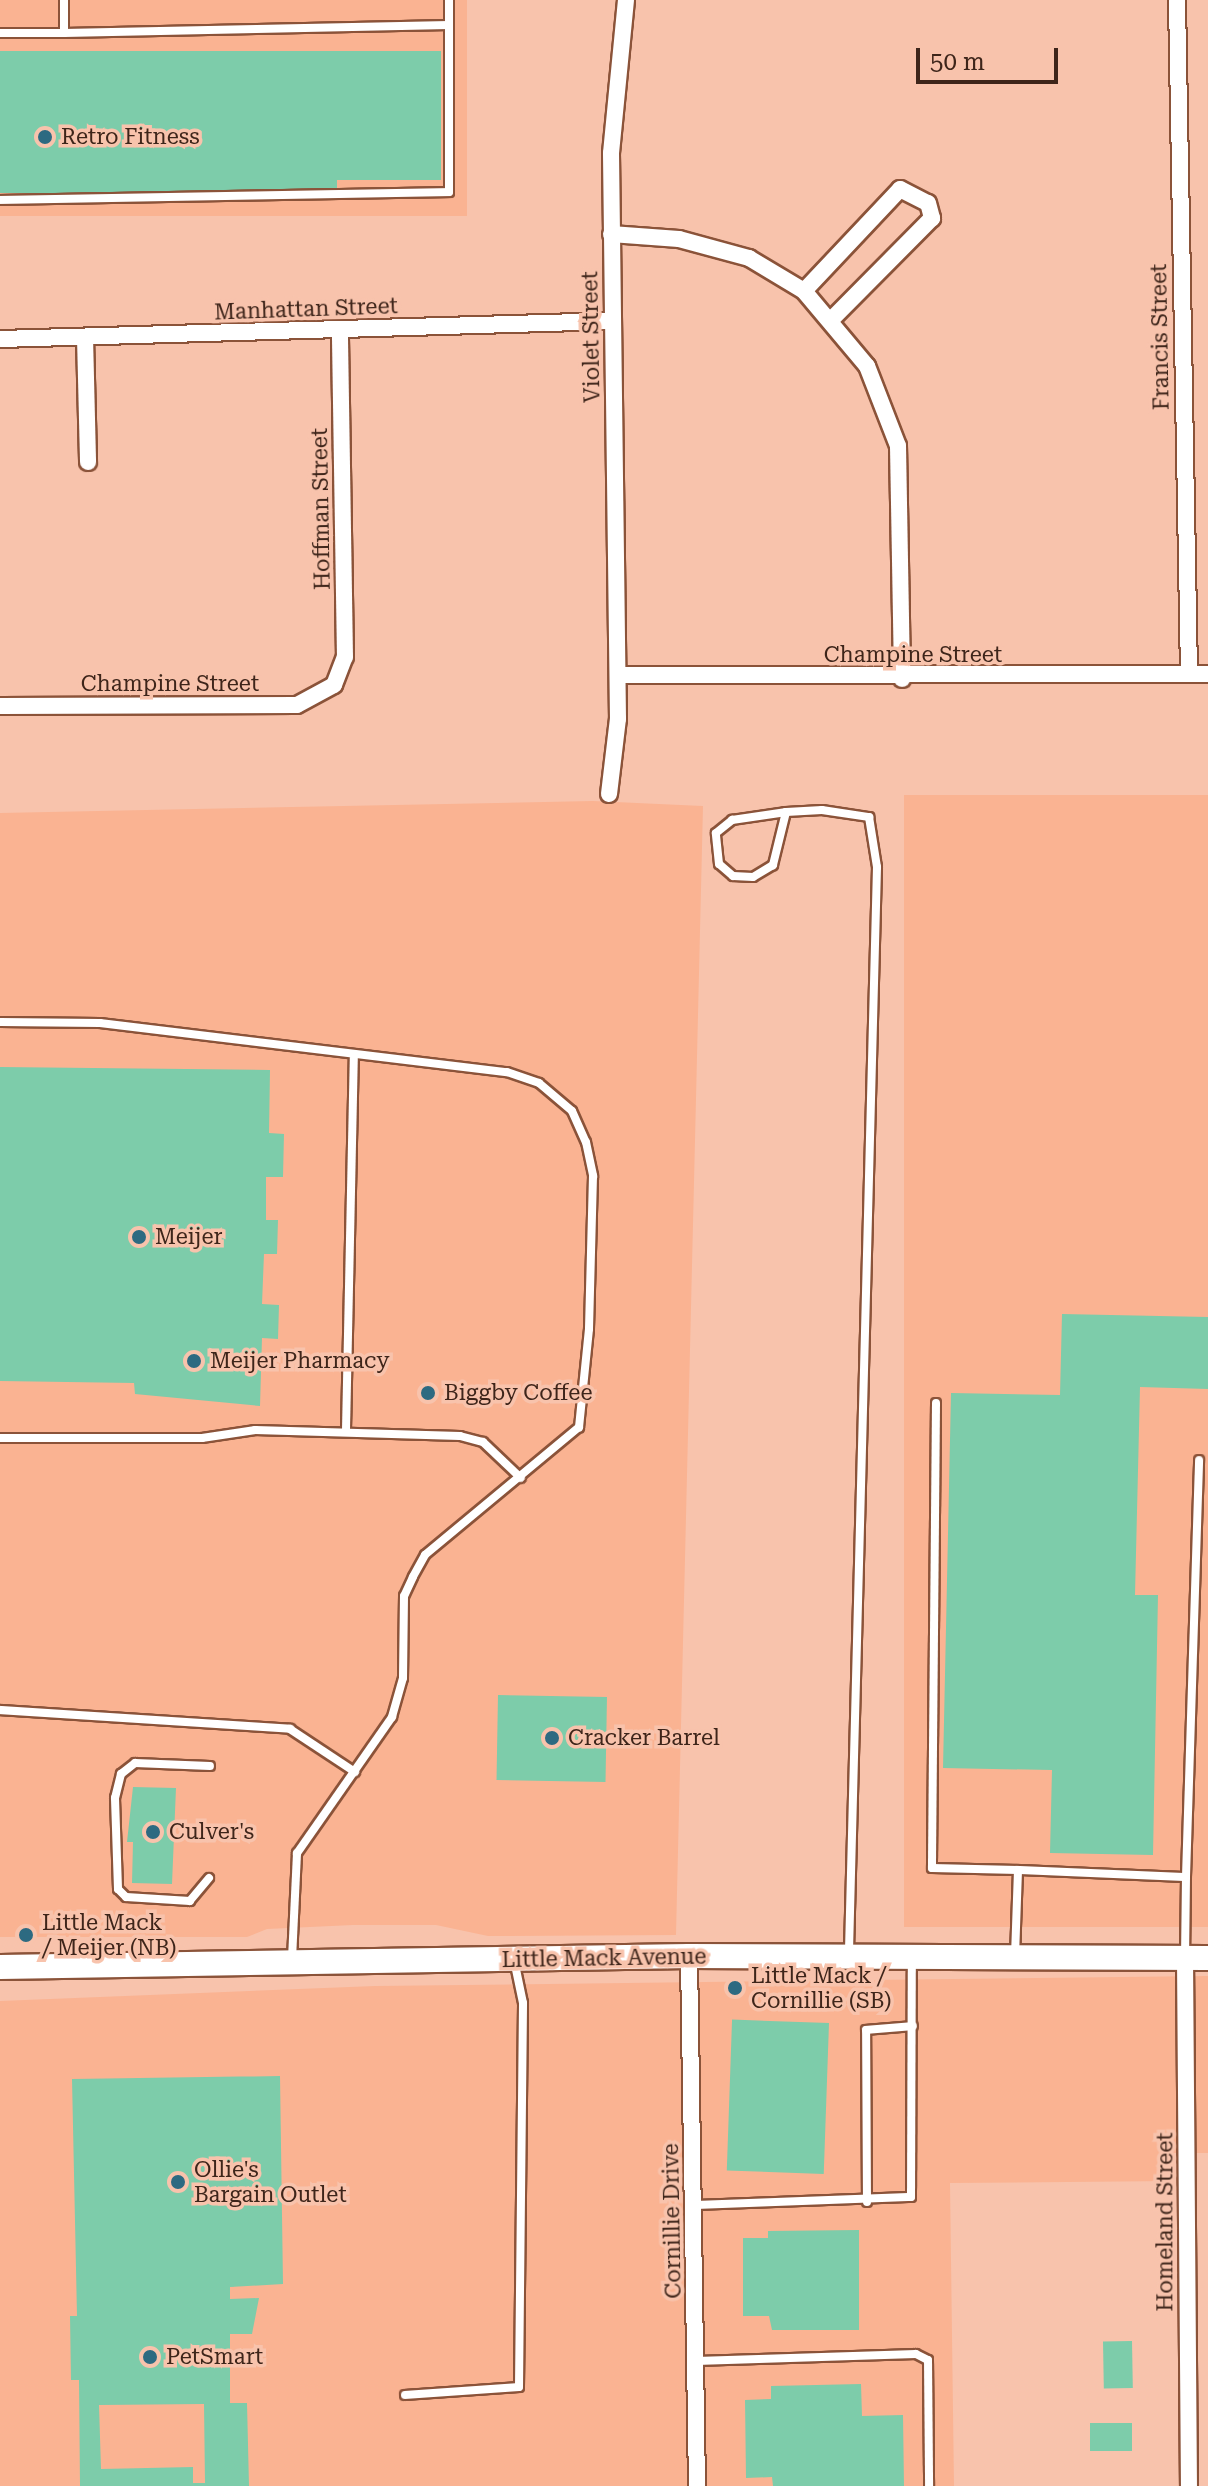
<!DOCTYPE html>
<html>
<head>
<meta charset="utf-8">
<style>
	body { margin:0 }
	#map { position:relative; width:1208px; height:2486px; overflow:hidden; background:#f8c3ac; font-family:"Roboto Serif",serif }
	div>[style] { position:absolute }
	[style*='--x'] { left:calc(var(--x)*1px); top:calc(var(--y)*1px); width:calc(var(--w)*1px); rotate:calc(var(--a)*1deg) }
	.built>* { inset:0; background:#fab392; transform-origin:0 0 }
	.building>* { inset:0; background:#7dccaa; transform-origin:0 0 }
	.roads { filter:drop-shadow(2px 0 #8b5339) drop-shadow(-2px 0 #8b5339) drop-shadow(0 2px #8b5339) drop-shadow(0 -2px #8b5339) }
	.service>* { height:8px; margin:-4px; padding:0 4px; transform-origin:4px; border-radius:4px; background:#fff }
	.minor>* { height:16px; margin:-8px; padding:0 8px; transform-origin:8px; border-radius:8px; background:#fff }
	.secondary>* { height:24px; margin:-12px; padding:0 12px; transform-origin:12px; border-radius:12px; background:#fff }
	.dots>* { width:22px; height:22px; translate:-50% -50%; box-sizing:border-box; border:4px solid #f8c3ac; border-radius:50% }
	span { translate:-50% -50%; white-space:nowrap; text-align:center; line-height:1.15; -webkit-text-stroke:7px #f8c3ac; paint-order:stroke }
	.poi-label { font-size:22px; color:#3e251a }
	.left { translate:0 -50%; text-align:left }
	.street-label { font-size:22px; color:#3e251a }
	.scale { position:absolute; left:916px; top:48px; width:142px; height:36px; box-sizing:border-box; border:4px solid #3e251a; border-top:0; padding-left:10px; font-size:24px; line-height:28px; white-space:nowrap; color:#3e251a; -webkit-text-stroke:6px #f8c3ac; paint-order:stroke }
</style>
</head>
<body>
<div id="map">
	<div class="built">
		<div style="left:0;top:0;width:467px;height:216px"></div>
		<div style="left:1208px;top:795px;width:1132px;height:304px;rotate:90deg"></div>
		<div style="clip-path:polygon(593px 801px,703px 806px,676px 1935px,488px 1936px,436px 1925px,353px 1925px,267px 1929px,247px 1937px,0 1937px,0 813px)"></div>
		<div style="clip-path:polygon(1208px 1976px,1208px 2153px,1173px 2153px,1173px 2181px,950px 2183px,954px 2486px,0 2486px,0 2001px,375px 1986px)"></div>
	</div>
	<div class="building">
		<div style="clip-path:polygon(0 51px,441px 51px,441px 180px,337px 180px,337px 193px,0 193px)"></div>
		<div style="clip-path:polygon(0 1067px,270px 1070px,269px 1133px,284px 1134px,283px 1177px,266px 1177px,266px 1220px,278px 1220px,277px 1254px,264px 1254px,262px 1304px,279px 1305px,278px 1339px,262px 1338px,260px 1406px,135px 1394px,134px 1383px,0 1381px)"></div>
		<div style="clip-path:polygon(1062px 1314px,1208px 1317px,1208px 1389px,1140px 1387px,1135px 1595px,1158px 1595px,1153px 1855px,1050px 1853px,1052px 1770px,943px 1768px,951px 1393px,1060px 1395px)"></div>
		<div style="left:498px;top:1695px;width:109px;height:85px;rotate:1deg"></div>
		<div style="clip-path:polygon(133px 1787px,176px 1788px,172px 1884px,132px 1883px,133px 1842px,127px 1842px)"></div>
		<div style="left:829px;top:2023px;width:151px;height:97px;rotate:92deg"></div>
		<div style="clip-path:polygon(evenodd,280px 2076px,283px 2284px,230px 2287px,230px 2299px,259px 2298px,252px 2334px,230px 2334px,230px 2403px,247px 2403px,249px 2486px,80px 2486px,79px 2380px,71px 2380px,70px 2316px,77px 2316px,72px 2079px,280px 2076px,204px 2404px,205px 2483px,193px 2483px,193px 2467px,101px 2469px,99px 2405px,204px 2404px)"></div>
		<div style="clip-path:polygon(859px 2230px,859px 2330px,772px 2330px,769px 2316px,743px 2316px,743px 2238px,768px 2238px,768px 2231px)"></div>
		<div style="left:1132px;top:2341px;width:47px;height:29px;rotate:89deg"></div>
		<div style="clip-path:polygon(861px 2384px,862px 2416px,903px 2415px,904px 2486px,773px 2486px,772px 2477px,746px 2478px,745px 2400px,771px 2399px,771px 2386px)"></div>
		<div style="left:1132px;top:2423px;width:28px;height:42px;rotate:90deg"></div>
	</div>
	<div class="roads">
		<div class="service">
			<div style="--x:64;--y:0;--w:33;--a:90"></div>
			<div style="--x:64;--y:33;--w:385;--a:-1.2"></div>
			<div style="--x:0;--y:33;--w:64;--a:0"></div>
			<div style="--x:0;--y:200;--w:449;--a:-1"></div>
			<div style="--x:449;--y:192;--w:192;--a:-90"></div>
			<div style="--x:786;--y:812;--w:55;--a:103.8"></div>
			<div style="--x:773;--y:865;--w:23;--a:149"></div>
			<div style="--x:753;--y:877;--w:20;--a:-177"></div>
			<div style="--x:733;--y:876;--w:18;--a:-139"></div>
			<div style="--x:719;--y:864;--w:31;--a:-96"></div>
			<div style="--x:716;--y:833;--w:21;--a:-39"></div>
			<div style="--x:732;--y:820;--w:55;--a:-8.4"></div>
			<div style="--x:786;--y:812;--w:36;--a:-3"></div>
			<div style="--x:822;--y:810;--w:48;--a:8.5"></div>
			<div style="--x:869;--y:817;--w:51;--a:80.9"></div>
			<div style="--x:877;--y:867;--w:1087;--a:91.48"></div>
			<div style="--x:0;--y:1022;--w:100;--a:0.6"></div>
			<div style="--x:100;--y:1023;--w:410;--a:6.9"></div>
			<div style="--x:507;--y:1072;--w:34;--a:19"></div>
			<div style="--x:539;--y:1083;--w:43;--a:40.3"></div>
			<div style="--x:572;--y:1111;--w:34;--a:66"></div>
			<div style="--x:586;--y:1142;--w:35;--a:78"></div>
			<div style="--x:593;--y:1176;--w:153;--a:91.5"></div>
			<div style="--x:589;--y:1329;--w:99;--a:95.8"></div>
			<div style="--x:579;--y:1427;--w:200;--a:140.3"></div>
			<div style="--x:425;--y:1555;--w:25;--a:119"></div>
			<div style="--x:413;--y:1577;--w:21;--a:115"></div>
			<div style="--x:404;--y:1596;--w:82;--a:90.7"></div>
			<div style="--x:403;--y:1678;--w:41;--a:105.8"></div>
			<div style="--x:392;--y:1717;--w:166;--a:124.9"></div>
			<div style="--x:297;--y:1853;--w:108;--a:92.7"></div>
			<div style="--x:936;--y:1403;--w:465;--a:90.5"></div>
			<div style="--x:932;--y:1868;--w:86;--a:1.3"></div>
			<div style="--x:346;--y:1430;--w:372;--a:-88.8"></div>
			<div style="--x:0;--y:1438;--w:202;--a:0"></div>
			<div style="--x:202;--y:1438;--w:54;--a:-8.6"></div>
			<div style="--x:255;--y:1430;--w:205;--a:1.7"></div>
			<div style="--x:460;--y:1436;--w:24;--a:15"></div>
			<div style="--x:483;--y:1442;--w:52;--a:43.5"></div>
			<div style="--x:0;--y:1710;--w:291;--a:3.7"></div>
			<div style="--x:290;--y:1729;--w:78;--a:33.5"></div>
			<div style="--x:1186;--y:1877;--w:417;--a:-88.2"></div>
			<div style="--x:209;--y:1878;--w:30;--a:130"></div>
			<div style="--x:190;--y:1901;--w:64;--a:-176.4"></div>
			<div style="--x:126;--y:1897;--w:11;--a:-135"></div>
			<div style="--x:118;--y:1889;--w:91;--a:-91.9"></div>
			<div style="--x:115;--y:1798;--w:25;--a:-76"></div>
			<div style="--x:121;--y:1774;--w:18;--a:-38"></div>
			<div style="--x:135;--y:1763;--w:75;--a:2.3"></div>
			<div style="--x:1015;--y:1956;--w:86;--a:-88"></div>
			<div style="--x:1018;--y:1870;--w:168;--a:2.4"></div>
			<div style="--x:1186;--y:1877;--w:77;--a:90.7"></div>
			<div style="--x:867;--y:2202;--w:172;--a:-90.3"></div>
			<div style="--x:866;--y:2030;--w:47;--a:-4.9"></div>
			<div style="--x:693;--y:2205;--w:218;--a:-2.1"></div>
			<div style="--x:911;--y:2197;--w:238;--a:-89.8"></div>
			<div style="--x:696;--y:2361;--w:220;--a:-1.8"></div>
			<div style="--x:916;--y:2354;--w:13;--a:27"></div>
			<div style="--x:928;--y:2360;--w:126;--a:89.5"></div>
			<div style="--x:405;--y:2395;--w:114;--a:-4"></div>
			<div style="--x:519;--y:2387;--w:384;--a:-89.4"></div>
			<div style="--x:523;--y:2003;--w:44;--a:-101.8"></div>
		</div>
		<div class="minor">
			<div style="--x:1177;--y:0;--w:674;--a:88.98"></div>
			<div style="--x:611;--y:234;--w:68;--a:4.2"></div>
			<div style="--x:679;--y:239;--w:73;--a:15.2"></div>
			<div style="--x:749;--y:258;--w:64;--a:31"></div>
			<div style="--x:804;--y:291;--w:98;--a:50"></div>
			<div style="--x:867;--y:366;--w:86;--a:68.8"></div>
			<div style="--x:898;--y:446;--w:233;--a:89"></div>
			<div style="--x:804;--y:291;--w:140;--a:-46.7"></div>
			<div style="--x:900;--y:189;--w:31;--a:27"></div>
			<div style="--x:928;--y:203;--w:16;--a:75"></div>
			<div style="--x:932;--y:218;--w:141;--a:134.7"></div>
			<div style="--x:85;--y:337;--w:125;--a:88.6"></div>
			<div style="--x:0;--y:339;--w:612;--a:-1.68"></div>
			<div style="--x:618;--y:675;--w:590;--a:-0.1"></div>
			<div style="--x:0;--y:706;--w:297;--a:-0.2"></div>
			<div style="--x:297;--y:705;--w:42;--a:-28.4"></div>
			<div style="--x:334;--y:685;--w:30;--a:-69"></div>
			<div style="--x:345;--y:657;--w:327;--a:-90.9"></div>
			<div style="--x:609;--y:794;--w:76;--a:-83.2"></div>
			<div style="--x:618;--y:719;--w:566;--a:-90.71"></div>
			<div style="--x:611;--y:153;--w:154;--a:-84.4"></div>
			<div style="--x:689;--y:1956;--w:530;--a:89.14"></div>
			<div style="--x:1185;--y:1958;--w:528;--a:89.57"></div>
		</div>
		<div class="secondary">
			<div style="--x:0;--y:1967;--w:689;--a:-0.91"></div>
			<div style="--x:689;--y:1956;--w:519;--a:0.22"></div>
		</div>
	</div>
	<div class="dots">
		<div style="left:45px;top:137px;background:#2d6a81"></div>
		<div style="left:139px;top:1237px;background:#2d6a81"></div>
		<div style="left:194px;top:1361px;background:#2d6a81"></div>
		<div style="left:428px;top:1393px;background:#2d6a81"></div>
		<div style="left:552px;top:1738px;background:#2d6a81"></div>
		<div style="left:153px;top:1832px;background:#2d6a81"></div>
		<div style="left:26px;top:1935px;background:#2d6a81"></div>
		<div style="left:735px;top:1988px;background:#2d6a81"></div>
		<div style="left:178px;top:2182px;background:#2d6a81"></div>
		<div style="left:150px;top:2357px;background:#2d6a81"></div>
	</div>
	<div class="poi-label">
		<span class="left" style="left:61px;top:137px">Retro Fitness</span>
		<span class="left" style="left:155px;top:1237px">Meijer</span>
		<span class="left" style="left:210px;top:1361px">Meijer Pharmacy</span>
		<span class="left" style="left:444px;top:1393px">Biggby Coffee</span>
		<span class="left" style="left:568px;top:1738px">Cracker Barrel</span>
		<span class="left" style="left:169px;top:1832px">Culver's</span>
		<span class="left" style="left:42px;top:1935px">Little Mack<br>/ Meijer (NB)</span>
		<span class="left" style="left:751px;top:1988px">Little Mack /<br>Cornillie (SB)</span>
		<span class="left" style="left:194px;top:2182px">Ollie's<br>Bargain Outlet</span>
		<span class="left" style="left:166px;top:2357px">PetSmart</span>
	</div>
	<div class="street-label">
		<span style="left:306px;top:309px;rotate:-2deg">Manhattan Street</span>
		<span style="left:591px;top:337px;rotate:-91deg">Violet Street</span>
		<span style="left:1160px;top:337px;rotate:-91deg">Francis Street</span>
		<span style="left:321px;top:509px;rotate:-91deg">Hoffman Street</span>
		<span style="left:913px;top:655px">Champine Street</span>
		<span style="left:170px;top:684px">Champine Street</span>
		<span style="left:604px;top:1958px;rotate:-1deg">Little Mack Avenue</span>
		<span style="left:672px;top:2221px;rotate:-91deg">Cornillie Drive</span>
		<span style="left:1165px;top:2222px;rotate:-90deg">Homeland Street</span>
	</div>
	<div class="scale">50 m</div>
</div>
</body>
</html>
